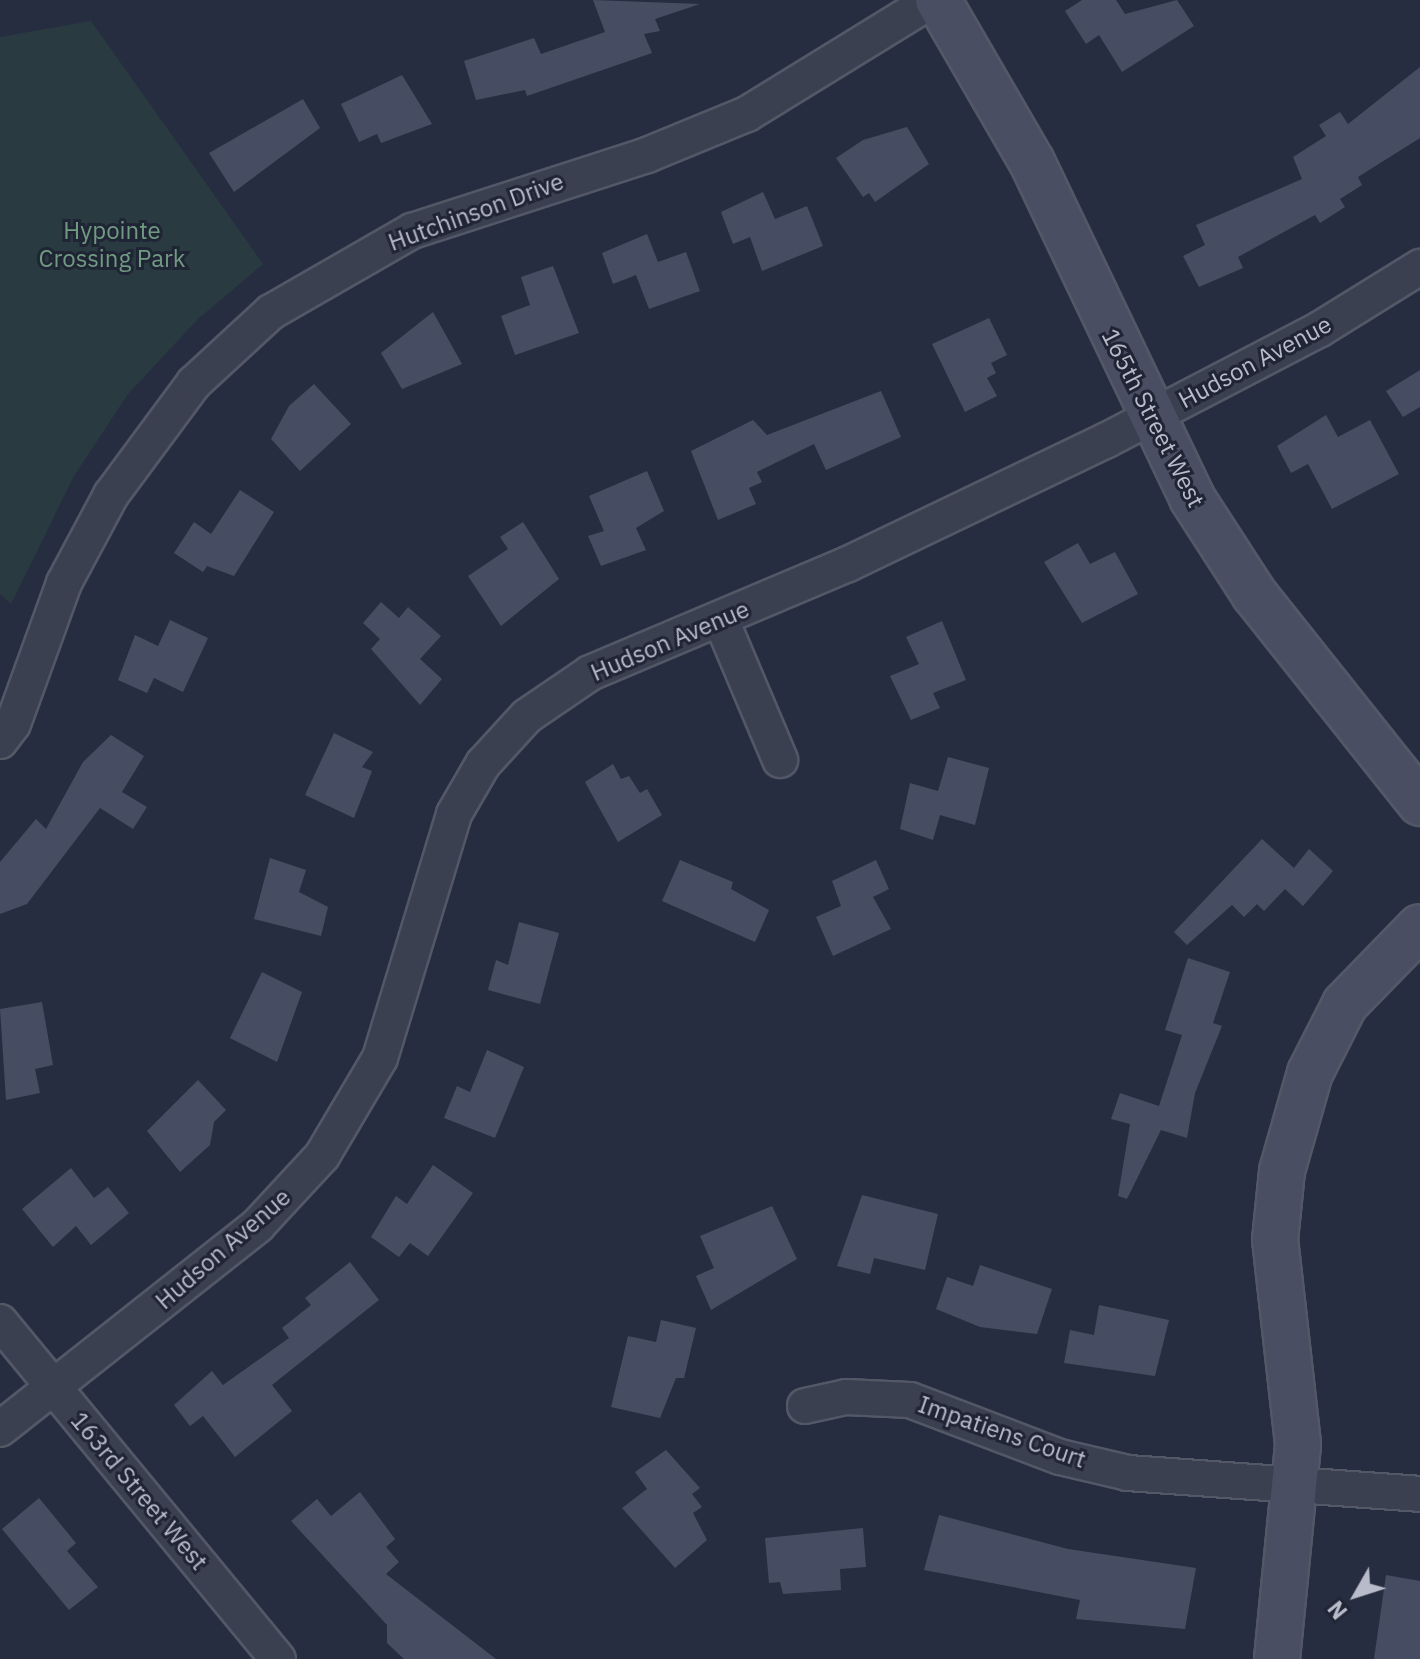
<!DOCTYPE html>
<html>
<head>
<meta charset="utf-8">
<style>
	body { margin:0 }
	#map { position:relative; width:1420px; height:1659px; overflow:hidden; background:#272d40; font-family:"IBM Plex Sans",sans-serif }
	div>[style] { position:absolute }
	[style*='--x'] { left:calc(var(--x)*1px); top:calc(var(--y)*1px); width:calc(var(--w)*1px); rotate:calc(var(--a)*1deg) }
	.green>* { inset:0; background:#293a41 }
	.building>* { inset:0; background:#464d62 }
	.roads { filter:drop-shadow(2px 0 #535867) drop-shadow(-2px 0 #535867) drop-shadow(0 2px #535867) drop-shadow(0 -2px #535867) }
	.street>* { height:34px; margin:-17px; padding:0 17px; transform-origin:17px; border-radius:17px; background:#3b4050 }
	.secondary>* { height:44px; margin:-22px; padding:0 22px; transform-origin:22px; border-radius:22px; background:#494e63 }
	span { translate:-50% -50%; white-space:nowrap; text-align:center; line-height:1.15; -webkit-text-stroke:6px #202535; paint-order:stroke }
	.street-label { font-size:24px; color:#b8bcca }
	.park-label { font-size:24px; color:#709a81 }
	.north { position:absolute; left:1316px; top:1555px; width:80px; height:80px; -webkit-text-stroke:6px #202535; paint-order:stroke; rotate:231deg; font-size:22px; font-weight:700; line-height:32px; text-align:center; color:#b8bcca }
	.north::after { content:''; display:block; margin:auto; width:28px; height:36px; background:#b8bcca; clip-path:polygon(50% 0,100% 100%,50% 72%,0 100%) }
</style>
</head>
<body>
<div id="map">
	<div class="green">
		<div style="clip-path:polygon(91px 21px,263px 264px,198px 319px,128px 394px,74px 476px,11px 604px,0 594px,0 37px)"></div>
	</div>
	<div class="building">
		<div style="clip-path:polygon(593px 0,700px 4px,655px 19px,660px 31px,644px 34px,652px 53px,527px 96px,525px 90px,476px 100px,464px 61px,534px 38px,541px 54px,605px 32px)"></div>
		<div style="clip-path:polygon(1082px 0,1116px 0,1125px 14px,1177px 0,1194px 26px,1122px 72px,1099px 35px,1086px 44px,1065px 11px)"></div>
		<div style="clip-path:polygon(1420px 67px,1420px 138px,1358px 177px,1362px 185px,1340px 199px,1345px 207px,1320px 223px,1315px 215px,1238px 257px,1243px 268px,1199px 287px,1183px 256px,1205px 245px,1196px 225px,1302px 179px,1293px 157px,1326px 136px,1319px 125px,1340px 112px,1348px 124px)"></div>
		<div style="clip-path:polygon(402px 75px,432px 124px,381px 143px,377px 134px,359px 142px,341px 104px)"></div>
		<div style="clip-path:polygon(303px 99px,320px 128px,234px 192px,209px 153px)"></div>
		<div style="clip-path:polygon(907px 127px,929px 164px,875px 202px,869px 193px,863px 197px,836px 158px,863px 140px)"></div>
		<div style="clip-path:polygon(763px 192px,775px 219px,807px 206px,823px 246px,762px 271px,750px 237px,733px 244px,721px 212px)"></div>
		<div style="clip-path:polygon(647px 234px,658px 262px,686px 252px,700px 291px,649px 309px,636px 275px,613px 284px,602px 253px)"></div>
		<div style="clip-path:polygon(553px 266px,579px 333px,515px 355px,501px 316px,530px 305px,521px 277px)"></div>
		<div style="clip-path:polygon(433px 312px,462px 364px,402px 389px,381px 353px)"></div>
		<div style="clip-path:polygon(989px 318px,1007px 355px,991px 363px,996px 373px,987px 378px,997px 396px,965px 412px,932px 344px)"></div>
		<div style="clip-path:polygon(1420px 370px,1420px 407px,1403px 417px,1386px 391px)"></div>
		<div style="clip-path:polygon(314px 384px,351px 424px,300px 471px,271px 439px,289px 406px)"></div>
		<div style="clip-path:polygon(881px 391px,901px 437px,826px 470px,814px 444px,757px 472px,762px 482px,749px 488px,756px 504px,718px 520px,691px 451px,753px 420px,767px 435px)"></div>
		<div style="clip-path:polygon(1326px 415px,1338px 437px,1370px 420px,1399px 474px,1332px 509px,1308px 464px,1291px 473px,1277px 446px)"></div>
		<div style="clip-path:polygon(647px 471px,664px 511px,636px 528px,646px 550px,601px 566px,588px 536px,604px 531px,589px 496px)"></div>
		<div style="clip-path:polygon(240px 490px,274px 512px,234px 576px,207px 566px,203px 572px,174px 553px,194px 522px,211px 534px)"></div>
		<div style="clip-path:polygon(523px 522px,559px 579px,501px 626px,468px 576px,508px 549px,500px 537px)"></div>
		<div style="clip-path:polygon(1078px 543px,1090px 564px,1115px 552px,1138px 594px,1082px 623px,1044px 562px)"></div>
		<div style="clip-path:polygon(381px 602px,399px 618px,408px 607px,441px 636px,420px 659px,442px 679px,420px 705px,371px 649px,380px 639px,363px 623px)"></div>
		<div style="clip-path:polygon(170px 620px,208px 638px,183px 692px,154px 678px,147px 693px,118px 680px,135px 635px,158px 646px)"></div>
		<div style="clip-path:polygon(942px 621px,966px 680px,933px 693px,940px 708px,911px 720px,890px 676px,919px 664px,906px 637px)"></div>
		<div style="clip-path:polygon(334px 733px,373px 752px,362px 767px,372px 771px,354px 818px,305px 795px)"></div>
		<div style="clip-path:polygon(111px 735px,144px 756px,122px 792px,147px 807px,133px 829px,100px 808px,27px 904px,0 914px,0 862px,36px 819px,46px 829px,83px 762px)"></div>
		<div style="clip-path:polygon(948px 757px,989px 768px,975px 825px,940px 815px,933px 840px,900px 829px,910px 783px,938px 791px)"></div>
		<div style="clip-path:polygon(613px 764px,621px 779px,629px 776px,640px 793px,647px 789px,662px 815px,618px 842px,585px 782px)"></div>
		<div style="clip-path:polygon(1262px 839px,1294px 868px,1309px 849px,1333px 871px,1303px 906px,1285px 889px,1264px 911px,1257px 904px,1244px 917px,1232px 905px,1187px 945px,1174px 932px)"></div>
		<div style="clip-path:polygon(270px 858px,306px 870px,299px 892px,328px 907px,321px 936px,254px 919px)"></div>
		<div style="clip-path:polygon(680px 860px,733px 882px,731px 889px,769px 910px,755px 942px,662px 901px)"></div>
		<div style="clip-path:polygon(876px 860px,889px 889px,873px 897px,891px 929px,833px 956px,816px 917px,841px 906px,832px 881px)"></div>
		<div style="clip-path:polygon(519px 922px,559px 933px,540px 1004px,488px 990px,496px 960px,508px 965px)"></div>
		<div style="clip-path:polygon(1188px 958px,1230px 972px,1213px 1023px,1222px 1026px,1195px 1093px,1187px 1138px,1161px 1130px,1127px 1199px,1118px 1196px,1130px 1124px,1111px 1119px,1120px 1093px,1159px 1106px,1182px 1035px,1165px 1030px)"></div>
		<div style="clip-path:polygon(262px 972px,302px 992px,277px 1062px,230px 1038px)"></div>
		<div style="clip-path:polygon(42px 1002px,53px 1065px,35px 1069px,40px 1093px,6px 1100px,0 1009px)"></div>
		<div style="clip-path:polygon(487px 1050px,524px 1067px,495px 1138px,444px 1118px,457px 1086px,470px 1092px)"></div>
		<div style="clip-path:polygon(198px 1080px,226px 1110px,214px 1122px,210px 1145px,180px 1172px,147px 1131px)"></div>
		<div style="clip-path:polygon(433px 1165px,473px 1193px,428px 1256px,410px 1243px,399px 1257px,371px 1237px,396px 1196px,407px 1204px)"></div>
		<div style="clip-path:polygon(71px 1168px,94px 1198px,108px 1187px,129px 1213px,91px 1245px,76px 1226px,53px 1247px,22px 1209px)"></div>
		<div style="clip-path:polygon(862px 1195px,938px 1214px,925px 1270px,874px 1258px,870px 1274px,837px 1266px)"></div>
		<div style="clip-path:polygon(772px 1206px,797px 1259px,711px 1310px,696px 1276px,714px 1268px,700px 1236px)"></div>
		<div style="clip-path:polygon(350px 1262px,379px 1300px,272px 1385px,292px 1411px,235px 1457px,203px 1416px,190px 1426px,174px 1405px,212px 1371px,223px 1385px,289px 1338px,282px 1328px,311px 1305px,305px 1298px)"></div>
		<div style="clip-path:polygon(980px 1265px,1052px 1289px,1037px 1334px,980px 1327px,936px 1309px,947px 1277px,973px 1286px)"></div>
		<div style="clip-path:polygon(1099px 1305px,1169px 1320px,1155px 1376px,1064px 1363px,1070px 1330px,1094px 1335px)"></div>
		<div style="clip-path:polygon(661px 1320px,696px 1328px,684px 1378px,676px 1378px,660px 1418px,611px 1407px,628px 1336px,656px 1342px)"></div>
		<div style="clip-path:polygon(666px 1450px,700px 1488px,692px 1494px,702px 1507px,693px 1513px,707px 1540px,675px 1568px,622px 1508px,647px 1489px,635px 1472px)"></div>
		<div style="clip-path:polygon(360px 1492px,395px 1539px,386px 1547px,399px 1562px,386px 1574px,496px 1659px,404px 1659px,387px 1643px,387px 1625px,291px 1521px,317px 1499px,331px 1516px)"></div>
		<div style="clip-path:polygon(39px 1498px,76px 1543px,67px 1551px,98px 1587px,69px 1610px,2px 1529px)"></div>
		<div style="clip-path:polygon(939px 1515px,1068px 1549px,1196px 1568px,1185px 1629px,1076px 1619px,1080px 1600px,924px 1570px)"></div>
		<div style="clip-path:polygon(863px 1528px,866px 1567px,840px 1569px,841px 1590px,783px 1594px,780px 1582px,769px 1583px,765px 1538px)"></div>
		<div style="clip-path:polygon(1386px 1575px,1420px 1581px,1420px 1659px,1374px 1659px)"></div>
	</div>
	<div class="roads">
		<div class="street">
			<div style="--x:721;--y:620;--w:152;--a:67.1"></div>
			<div style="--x:0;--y:741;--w:21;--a:-53"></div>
			<div style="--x:13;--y:724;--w:150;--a:-70.1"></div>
			<div style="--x:64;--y:583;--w:100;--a:-61.9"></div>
			<div style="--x:111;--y:495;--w:139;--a:-53.5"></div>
			<div style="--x:194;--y:383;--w:105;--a:-42.7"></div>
			<div style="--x:271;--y:312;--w:163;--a:-29.9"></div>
			<div style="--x:412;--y:231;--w:247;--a:-17.9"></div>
			<div style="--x:647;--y:155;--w:108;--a:-22.3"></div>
			<div style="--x:747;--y:114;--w:217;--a:-31.6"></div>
			<div style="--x:0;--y:1322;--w:437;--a:50.5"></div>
			<div style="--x:805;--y:1406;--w:42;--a:-12.4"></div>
			<div style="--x:846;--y:1397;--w:64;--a:2.7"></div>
			<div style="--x:910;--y:1400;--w:160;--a:20.8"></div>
			<div style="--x:1060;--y:1457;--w:70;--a:13.2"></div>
			<div style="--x:1128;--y:1473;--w:293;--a:4.1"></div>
			<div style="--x:0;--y:1429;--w:329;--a:-38.3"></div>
			<div style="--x:258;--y:1225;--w:94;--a:-47.2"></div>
			<div style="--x:322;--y:1156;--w:114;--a:-59.4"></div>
			<div style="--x:380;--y:1058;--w:255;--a:-73.1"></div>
			<div style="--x:454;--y:814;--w:58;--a:-59.9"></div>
			<div style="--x:483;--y:764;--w:65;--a:-47.5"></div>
			<div style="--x:527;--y:716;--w:76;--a:-34.3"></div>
			<div style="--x:590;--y:673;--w:280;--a:-22.9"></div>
			<div style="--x:848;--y:564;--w:285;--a:-25.6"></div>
			<div style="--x:1105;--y:441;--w:242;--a:-27.5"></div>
			<div style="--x:1320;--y:329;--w:118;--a:-31.8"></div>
		</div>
		<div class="secondary">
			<div style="--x:938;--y:0;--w:187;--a:59.9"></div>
			<div style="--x:1032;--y:162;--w:372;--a:64.5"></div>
			<div style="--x:1192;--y:498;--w:114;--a:57.1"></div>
			<div style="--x:1254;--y:594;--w:267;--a:51.5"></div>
			<div style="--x:1277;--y:1659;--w:216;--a:-84.4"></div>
			<div style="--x:1298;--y:1444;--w:205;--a:-96.4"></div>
			<div style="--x:1275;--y:1240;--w:69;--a:-84.2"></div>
			<div style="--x:1282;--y:1171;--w:102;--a:-74.1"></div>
			<div style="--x:1310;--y:1073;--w:77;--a:-63.1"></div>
			<div style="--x:1345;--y:1004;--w:107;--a:-45.8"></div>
		</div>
	</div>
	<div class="street-label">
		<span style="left:476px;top:212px;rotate:-20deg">Hutchinson Drive</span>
		<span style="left:1255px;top:362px;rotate:-28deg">Hudson Avenue</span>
		<span style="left:1153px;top:418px;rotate:63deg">165th Street West</span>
		<span style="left:670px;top:641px;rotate:-23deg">Hudson Avenue</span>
		<span style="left:223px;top:1249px;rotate:-41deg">Hudson Avenue</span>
		<span style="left:1002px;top:1432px;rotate:19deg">Impatiens Court</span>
		<span style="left:139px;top:1491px;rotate:50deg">163rd Street West</span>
	</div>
	<div class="park-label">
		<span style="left:112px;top:245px">Hypointe<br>Crossing Park</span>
	</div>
	<div class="north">N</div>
</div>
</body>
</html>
